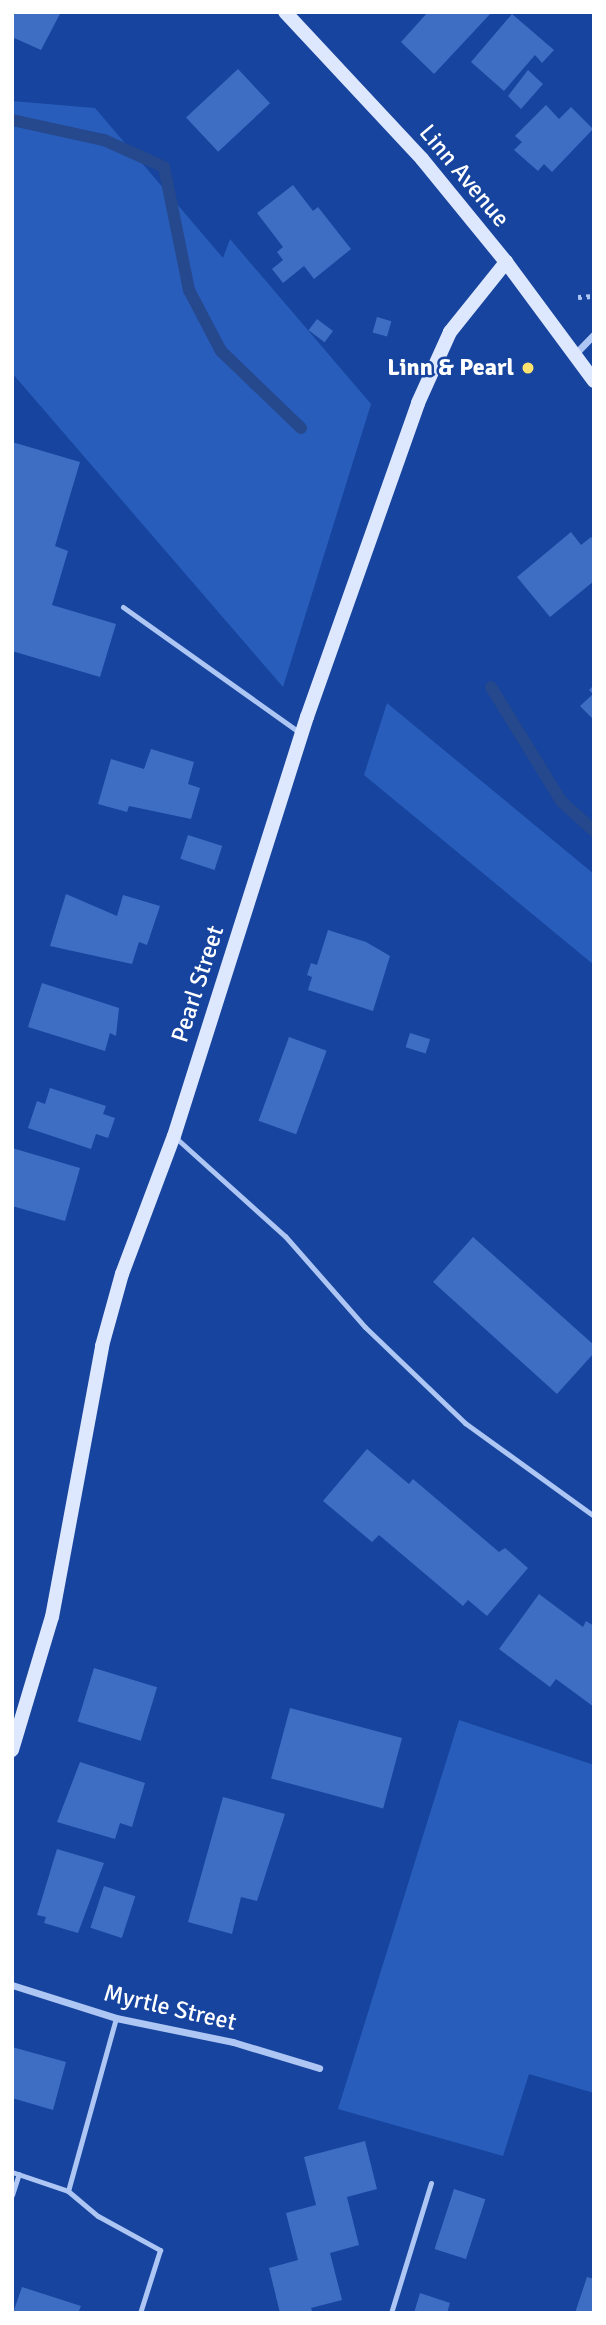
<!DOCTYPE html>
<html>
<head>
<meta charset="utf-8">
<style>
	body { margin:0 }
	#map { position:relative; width:606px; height:2325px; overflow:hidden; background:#16449e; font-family:Signika,sans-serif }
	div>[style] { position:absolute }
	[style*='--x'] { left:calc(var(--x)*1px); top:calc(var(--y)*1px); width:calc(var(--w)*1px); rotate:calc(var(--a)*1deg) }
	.green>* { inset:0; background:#295dbb }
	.stream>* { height:12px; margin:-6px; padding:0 6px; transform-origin:6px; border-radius:6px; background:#26488c }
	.building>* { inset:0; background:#3e6ec4; transform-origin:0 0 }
	.path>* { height:4.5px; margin-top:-2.25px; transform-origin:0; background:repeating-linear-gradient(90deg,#adc6f3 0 3.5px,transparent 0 8.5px) }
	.lane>* { height:5px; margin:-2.5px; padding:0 2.5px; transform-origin:2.5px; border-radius:2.5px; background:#adc6f3 }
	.street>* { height:7px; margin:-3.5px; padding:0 3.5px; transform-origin:3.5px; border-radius:3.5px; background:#adc6f3 }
	.secondary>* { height:14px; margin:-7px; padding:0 7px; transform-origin:7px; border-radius:7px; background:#dde7fd }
	.dots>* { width:19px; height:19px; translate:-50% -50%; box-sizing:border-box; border:4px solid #16449e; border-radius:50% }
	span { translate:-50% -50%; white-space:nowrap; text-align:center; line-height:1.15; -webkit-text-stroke:5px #16449e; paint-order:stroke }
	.street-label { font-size:24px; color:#fff }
	.poi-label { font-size:24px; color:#fff; font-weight:700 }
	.right { translate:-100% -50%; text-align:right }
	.frame { position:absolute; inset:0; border:14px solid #fff; pointer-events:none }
</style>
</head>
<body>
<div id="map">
	<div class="green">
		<div style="clip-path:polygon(12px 101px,95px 108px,223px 258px,230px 239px,371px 404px,283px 687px,12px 373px)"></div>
		<div style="clip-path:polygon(387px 703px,594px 874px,594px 965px,364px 775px)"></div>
		<div style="clip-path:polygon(459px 1720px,594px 1765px,594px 2093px,529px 2074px,503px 2156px,338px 2109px)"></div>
	</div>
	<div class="stream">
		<div style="--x:12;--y:120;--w:94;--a:12.3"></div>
		<div style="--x:104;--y:140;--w:66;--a:24.2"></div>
		<div style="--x:164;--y:167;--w:126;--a:78.5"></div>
		<div style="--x:189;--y:290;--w:69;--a:62.3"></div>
		<div style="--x:221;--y:351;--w:111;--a:43.9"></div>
		<div style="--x:491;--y:687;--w:134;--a:58.4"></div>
		<div style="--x:561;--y:801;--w:45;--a:42.3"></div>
	</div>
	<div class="building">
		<div style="clip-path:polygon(12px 12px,61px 12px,41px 50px,12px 37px)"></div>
		<div style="clip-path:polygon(428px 12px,492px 12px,434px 74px,401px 42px)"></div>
		<div style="clip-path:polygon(512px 14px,554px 50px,542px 63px,535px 55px,504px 91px,471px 62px)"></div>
		<div style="left:238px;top:69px;width:47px;height:71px;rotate:47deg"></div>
		<div style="clip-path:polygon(528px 70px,543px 84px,521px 109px,508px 96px)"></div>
		<div style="clip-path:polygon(546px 105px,559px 119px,571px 107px,593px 129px,552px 172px,544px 164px,538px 171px,514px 150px,522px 142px,515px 136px)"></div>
		<div style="clip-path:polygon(293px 185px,313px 211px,318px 207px,351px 249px,314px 279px,304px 266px,283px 283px,272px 269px,283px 260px,277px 252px,283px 247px,257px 213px)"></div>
		<div style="left:377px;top:317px;width:15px;height:16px;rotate:16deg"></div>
		<div style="left:317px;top:319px;width:20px;height:14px;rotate:37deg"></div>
		<div style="clip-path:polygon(12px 442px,80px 462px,55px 546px,68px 551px,52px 605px,116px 624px,100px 677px,12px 651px)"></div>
		<div style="clip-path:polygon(571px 532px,581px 545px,591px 537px,594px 540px,594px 581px,550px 617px,517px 577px)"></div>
		<div style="clip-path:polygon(594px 685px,594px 720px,580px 706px,593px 694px,589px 690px)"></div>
		<div style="clip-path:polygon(151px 749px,194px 762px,188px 784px,200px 788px,191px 819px,129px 806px,127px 812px,98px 804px,111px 759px,144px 769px)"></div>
		<div style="left:188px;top:835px;width:36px;height:25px;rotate:18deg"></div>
		<div style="clip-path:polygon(66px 894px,117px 916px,123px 895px,160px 906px,147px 945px,139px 942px,132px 964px,50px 946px)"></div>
		<div style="clip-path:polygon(328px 930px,366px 942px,390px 956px,373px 1011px,308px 990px,312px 977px,307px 975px,311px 963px,317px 965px)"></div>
		<div style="clip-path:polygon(42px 983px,119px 1008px,116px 1036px,110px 1033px,105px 1051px,28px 1027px)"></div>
		<div style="left:410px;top:1033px;width:21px;height:15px;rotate:17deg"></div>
		<div style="left:289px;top:1037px;width:40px;height:89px;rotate:20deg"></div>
		<div style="clip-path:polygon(50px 1088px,106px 1106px,103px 1114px,115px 1118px,108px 1138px,96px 1134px,91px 1149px,28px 1128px,37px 1101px,45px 1104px)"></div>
		<div style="clip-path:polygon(12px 1148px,80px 1168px,65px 1221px,12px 1206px)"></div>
		<div style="clip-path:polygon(473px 1237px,594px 1345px,594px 1353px,557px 1394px,433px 1282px)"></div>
		<div style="clip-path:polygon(367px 1449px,409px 1484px,413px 1479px,499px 1552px,505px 1548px,528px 1568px,487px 1616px,468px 1600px,463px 1606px,379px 1535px,372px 1542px,323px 1501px)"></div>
		<div style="clip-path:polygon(539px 1594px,583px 1627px,586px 1621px,594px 1626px,594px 1707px,556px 1679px,550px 1687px,499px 1649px)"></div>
		<div style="left:94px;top:1668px;width:66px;height:56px;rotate:17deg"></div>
		<div style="left:290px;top:1708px;width:116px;height:73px;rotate:15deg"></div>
		<div style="clip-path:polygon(80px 1762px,145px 1783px,132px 1827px,120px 1823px,115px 1839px,57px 1822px)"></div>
		<div style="clip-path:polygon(223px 1797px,285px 1814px,257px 1901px,241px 1897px,232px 1934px,188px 1922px)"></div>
		<div style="clip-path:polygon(57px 1849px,104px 1863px,78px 1933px,44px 1923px,46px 1917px,37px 1915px)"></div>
		<div style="left:104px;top:1886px;width:33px;height:44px;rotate:18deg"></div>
		<div style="clip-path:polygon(12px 2047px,66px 2062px,53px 2110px,12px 2098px)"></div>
		<div style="clip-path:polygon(365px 2141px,377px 2189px,347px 2197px,359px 2245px,330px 2253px,342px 2300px,311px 2308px,313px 2313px,280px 2313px,269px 2268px,298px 2260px,286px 2213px,316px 2205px,304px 2157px)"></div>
		<div style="left:454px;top:2189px;width:33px;height:63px;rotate:18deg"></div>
		<div style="clip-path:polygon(587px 2277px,594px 2279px,594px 2313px,575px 2313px)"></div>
		<div style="clip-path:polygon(22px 2287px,81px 2306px,78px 2313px,13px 2313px)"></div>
		<div style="clip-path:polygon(420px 2293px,450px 2303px,447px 2313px,414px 2313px)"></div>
	</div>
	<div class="path">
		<div style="--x:578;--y:297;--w:16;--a:-4"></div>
	</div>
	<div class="lane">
		<div style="--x:123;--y:607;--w:216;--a:35.4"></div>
		<div style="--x:176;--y:1138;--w:147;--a:42"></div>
		<div style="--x:285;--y:1236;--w:121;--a:48.7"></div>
		<div style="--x:365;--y:1327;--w:139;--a:43.8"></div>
		<div style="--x:465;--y:1423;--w:159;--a:35.8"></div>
		<div style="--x:12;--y:2172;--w:59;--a:18.7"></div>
		<div style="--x:68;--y:2191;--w:39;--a:40"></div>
		<div style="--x:98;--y:2216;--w:71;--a:28.7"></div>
		<div style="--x:160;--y:2250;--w:66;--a:107.6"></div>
		<div style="--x:68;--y:2191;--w:180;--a:-74.5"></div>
		<div style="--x:12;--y:2195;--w:22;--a:-72"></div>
		<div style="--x:391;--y:2313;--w:136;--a:-72.9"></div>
	</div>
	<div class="street">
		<div style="--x:575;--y:354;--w:28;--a:-46"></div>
		<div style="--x:12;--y:1985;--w:109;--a:17.6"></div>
		<div style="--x:116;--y:2018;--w:119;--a:11.6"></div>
		<div style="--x:233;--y:2042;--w:90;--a:16.8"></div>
	</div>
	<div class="secondary">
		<div style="--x:285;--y:12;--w:201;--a:47"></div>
		<div style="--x:422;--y:159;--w:133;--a:50.8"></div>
		<div style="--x:506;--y:262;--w:148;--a:53.5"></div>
		<div style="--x:12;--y:1750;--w:139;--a:-73.3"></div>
		<div style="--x:52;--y:1617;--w:276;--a:-79.5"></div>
		<div style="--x:102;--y:1346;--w:75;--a:-74.5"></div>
		<div style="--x:122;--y:1274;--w:147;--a:-69.4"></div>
		<div style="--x:174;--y:1136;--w:440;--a:-72.4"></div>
		<div style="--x:307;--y:717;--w:333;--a:-70.5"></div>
		<div style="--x:418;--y:403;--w:78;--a:-65.7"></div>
		<div style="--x:450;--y:332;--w:90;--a:-51.3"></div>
	</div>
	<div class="dots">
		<div style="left:528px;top:368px;background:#ffe36f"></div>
	</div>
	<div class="street-label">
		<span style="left:464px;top:176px;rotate:50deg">Linn Avenue</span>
		<span style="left:198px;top:984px;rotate:-72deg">Pearl Street</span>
		<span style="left:170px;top:2008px;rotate:13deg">Myrtle Street</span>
	</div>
	<div class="poi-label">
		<span class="right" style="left:514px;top:368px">Linn &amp; Pearl</span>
	</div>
	<div class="frame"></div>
</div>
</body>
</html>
